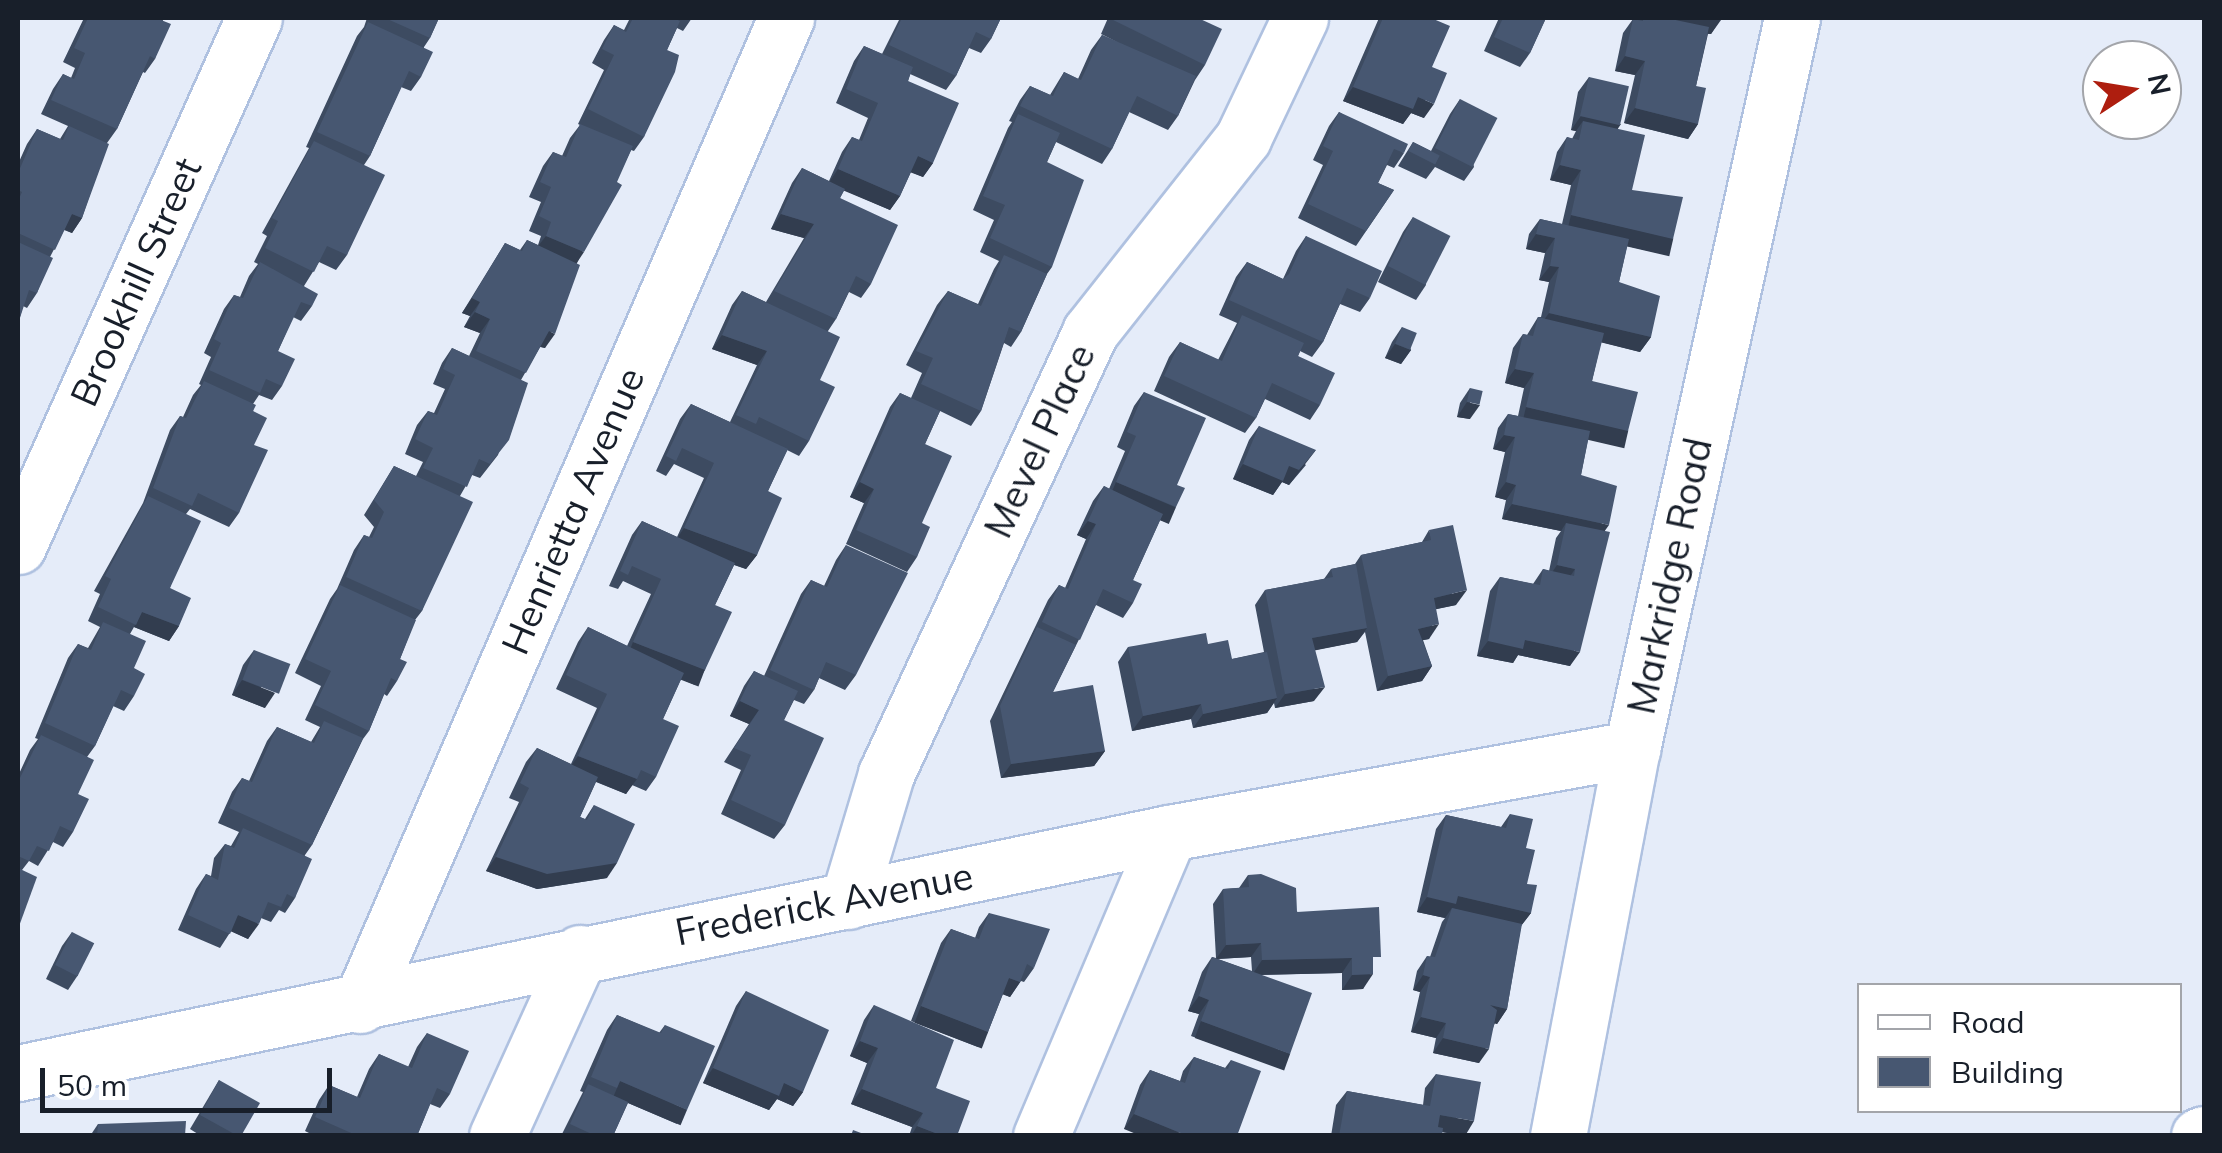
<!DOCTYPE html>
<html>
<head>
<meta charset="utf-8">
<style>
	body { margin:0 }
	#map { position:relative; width:2222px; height:1153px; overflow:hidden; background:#e5ecf9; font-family:Mulish,sans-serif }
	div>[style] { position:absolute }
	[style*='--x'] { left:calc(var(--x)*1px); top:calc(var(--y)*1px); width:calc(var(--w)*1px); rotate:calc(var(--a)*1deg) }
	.roads { filter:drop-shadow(2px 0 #afc1e0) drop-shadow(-2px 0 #afc1e0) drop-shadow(0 2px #afc1e0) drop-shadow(0 -2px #afc1e0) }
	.minor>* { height:55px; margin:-27.5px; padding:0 27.5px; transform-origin:27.5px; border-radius:27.5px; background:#fff }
	.wall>* { inset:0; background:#3d4b61 }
	.shaded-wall>* { inset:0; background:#323d4f; transform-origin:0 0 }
	.building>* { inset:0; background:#475771; transform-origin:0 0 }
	span { translate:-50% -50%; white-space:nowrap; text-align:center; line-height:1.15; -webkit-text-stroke:10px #fff; paint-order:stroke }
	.street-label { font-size:38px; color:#181f2a }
	.frame { position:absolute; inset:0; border:20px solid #181f2a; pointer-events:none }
	.legend { position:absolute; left:1857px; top:983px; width:325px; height:130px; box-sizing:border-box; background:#fff; border:2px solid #a3a5aa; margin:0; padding:12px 18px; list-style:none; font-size:30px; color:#181f2a }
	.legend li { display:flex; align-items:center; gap:20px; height:50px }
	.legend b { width:50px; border:2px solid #a3a5aa }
	.north { position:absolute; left:2082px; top:40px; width:100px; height:100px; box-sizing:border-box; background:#fff; border:2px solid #a3a5aa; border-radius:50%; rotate:78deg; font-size:28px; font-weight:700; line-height:40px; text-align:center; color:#181f2a }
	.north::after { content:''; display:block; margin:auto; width:35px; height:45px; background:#ae1e0f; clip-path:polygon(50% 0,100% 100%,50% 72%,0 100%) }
	.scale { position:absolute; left:40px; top:1068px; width:292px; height:45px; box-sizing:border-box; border:5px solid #181f2a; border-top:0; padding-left:12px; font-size:30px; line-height:35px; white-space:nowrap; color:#181f2a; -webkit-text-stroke:8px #fff; paint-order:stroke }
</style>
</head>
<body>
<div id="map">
	<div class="roads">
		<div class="minor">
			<div style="--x:18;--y:546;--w:578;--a:-65.92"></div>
			<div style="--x:848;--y:901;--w:133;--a:-73.3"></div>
			<div style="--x:886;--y:774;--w:487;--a:-65.2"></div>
			<div style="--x:1090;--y:332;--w:247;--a:-51.7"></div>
			<div style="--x:1243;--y:138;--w:133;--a:-64.6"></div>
			<div style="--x:360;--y:1005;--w:1075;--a:-66.65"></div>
			<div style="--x:18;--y:1073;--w:1176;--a:-11.78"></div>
			<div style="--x:1169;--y:833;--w:471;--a:-10.3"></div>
			<div style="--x:497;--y:1136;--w:201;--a:-65.6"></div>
			<div style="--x:1041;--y:1136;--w:329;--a:-67.1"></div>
			<div style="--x:1558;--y:1136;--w:394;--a:-79.2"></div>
			<div style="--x:1632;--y:749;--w:748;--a:-77.65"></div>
			<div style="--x:2199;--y:1136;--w:5;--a:-22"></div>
		</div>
	</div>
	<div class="wall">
		<div style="clip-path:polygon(84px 18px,165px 18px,163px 20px,155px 59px,145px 73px,143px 72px,117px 129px,107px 143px,82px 218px,72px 233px,64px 230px,50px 257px,37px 293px,27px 308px,23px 306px,18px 324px,18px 164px,27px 144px,37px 129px,60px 139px,68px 126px,41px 114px,53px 89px,63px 74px,71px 78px,75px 68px,63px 62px)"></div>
		<div style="clip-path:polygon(367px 18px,439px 18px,430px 38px,424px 47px,421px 77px,411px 91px,401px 87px,370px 156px,364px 165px,347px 255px,336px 270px,319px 262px,304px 286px,312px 306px,301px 321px,293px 317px,278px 351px,282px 386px,272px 400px,259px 395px,253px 404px,254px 445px,239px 513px,229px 527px,190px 509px,186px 514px,170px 588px,179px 626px,169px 641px,134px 627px,130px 634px,134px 668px,134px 696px,124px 711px,113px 706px,95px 746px,87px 757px,78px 794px,73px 832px,63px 847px,53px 842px,38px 866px,29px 861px,22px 870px,18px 929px,18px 776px,30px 750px,38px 739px,35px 738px,68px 658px,78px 644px,88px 648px,100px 627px,88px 621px,100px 594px,94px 591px,143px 503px,170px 430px,180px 416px,183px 417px,193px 395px,201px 385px,199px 384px,211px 357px,204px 353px,224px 309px,234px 295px,240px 297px,249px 276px,258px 264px,254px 262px,267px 236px,262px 233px,309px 148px,306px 147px,357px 36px,364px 27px)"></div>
		<div style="clip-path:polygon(630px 18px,692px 18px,683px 31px,677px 28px,667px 50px,644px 137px,634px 151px,631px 150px,577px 263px,545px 348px,540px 347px,521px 380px,498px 455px,480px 478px,472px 475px,460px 496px,422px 611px,415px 620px,400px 659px,397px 681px,387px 696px,384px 694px,369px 731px,363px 739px,312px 845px,305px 855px,295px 898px,285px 913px,279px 910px,271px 922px,261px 918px,248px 939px,231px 931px,220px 948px,178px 930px,196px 889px,206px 874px,211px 876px,214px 858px,225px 844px,231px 846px,239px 832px,218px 823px,232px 792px,242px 778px,249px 781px,267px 741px,277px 727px,311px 742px,320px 727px,305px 720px,321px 686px,295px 673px,330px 599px,337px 589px,354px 550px,364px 535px,369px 537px,374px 527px,364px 515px,394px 466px,416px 476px,423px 462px,405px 454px,417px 425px,428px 411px,434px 413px,445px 389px,433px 384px,442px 363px,452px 348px,469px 356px,480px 333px,464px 327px,470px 316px,462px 313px,505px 243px,520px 250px,527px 240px,538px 245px,541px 236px,529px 231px,541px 202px,529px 197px,543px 166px,553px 152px,562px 156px,570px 138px,580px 125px,578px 124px,604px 70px,592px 63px,604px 40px,614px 25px,624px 30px)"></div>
		<div style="clip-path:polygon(900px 18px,1001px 18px,991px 39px,981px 53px,969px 48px,956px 76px,946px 90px,910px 74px,908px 81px,933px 163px,923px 177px,911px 172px,900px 196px,890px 210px,844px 190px,840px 198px,871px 284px,861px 298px,849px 292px,836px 319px,828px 331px,809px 441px,799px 456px,787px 450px,768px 491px,757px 555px,746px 569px,734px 565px,715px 605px,705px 670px,695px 685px,681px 679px,663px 719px,656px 777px,646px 791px,632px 785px,626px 794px,596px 782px,580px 817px,585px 819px,594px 805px,607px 878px,537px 889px,486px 871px,519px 802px,509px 798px,526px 762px,537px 748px,571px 764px,597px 708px,556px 689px,578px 642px,588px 627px,627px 646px,651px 594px,623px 581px,618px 589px,609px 586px,632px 535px,642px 521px,677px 537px,704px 478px,674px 464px,666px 476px,656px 471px,680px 419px,691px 404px,730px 422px,757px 365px,712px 349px,732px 305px,742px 291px,766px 302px,804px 238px,771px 229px,792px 183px,802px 168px,829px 181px,842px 152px,852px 137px,859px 140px,868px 118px,836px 103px,854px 61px,864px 46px,882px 54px)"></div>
		<div style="clip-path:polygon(1108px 18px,1198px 18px,1205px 65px,1195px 80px,1178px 116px,1168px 130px,1129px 112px,1112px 149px,1102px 164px,1056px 142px,1047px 162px,1052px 267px,1047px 274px,1021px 332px,1011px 347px,1004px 343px,981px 411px,971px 426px,940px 411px,925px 444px,922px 523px,917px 557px,907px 572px,846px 544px,864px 503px,850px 497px,890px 407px,900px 393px,911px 398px,922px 373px,906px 365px,937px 305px,948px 291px,978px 304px,994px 269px,999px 261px,980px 252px,994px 220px,973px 210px,1008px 128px,1012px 122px,1009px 121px,1020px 100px,1030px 86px,1050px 95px,1064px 72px,1078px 79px,1091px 50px,1102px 35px,1117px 42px,1101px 34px)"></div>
		<div style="clip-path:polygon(1379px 18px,1431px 18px,1424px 118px,1411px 113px,1403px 124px,1343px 101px)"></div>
		<div style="clip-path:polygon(1499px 18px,1546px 18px,1530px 53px,1520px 67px,1484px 51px)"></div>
		<div style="clip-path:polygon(1641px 18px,1721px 18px,1711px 34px,1708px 34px,1696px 86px,1698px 124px,1688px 139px,1624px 123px,1635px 75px,1615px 71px,1623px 33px,1633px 19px,1639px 20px)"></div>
		<div style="clip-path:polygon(1589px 77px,1618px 129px,1632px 190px,1673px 239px,1663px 254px,1627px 246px,1619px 282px,1651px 337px,1640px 352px,1601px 342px,1592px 381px,1628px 431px,1618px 446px,1588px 439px,1581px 475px,1605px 531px,1570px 666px,1518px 655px,1513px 663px,1477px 656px,1490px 591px,1500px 577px,1533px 584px,1543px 569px,1549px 571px,1556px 538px,1561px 531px,1502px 519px,1506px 500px,1495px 497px,1505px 452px,1493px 449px,1498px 428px,1508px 414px,1518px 416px,1524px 388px,1505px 383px,1513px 348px,1523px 334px,1527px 335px,1538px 317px,1541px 317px,1549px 282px,1539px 280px,1545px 253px,1526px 249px,1529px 234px,1540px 219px,1562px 224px,1571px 185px,1550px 180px,1557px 152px,1567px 137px,1572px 139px,1576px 131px,1571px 130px,1578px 92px)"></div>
		<div style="clip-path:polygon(1460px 99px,1474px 167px,1464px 181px,1435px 167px,1426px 179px,1398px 166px,1413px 142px,1431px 151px,1450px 114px)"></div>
		<div style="clip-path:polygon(1339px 112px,1404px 153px,1394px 168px,1387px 165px,1378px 183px,1394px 190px,1356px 246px,1298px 218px,1323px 165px,1313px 160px,1329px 126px)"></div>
		<div style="clip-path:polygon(1413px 217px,1426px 285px,1416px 300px,1378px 282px,1403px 232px)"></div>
		<div style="clip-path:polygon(1306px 236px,1370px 298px,1360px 312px,1340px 304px,1323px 342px,1312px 357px,1300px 351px,1298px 356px,1320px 405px,1310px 420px,1265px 399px,1256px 418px,1245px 433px,1154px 391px,1169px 357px,1180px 342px,1218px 360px,1237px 323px,1219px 315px,1236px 277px,1247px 262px,1283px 279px,1296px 251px)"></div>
		<div style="clip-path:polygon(1402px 327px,1411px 350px,1401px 364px,1385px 358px,1392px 342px)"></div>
		<div style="clip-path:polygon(1470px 388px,1470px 419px,1457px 417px,1460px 403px)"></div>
		<div style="clip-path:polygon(1144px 392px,1177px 485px,1176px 507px,1166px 522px,1160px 520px,1133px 580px,1133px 603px,1123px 618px,1096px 605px,1053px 692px,1105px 751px,1094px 766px,1001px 778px,990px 721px,1048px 600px,1059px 585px,1065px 588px,1086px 539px,1077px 535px,1093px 501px,1104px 486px,1109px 489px,1125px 451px,1117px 447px,1134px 406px)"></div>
		<div style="clip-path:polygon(1259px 426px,1306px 465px,1289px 485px,1282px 482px,1273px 495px,1233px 479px,1249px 440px)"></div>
		<div style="clip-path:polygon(1429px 530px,1456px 605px,1436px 609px,1429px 639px,1423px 640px,1432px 666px,1422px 681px,1377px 691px,1365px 632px,1357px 642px,1315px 650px,1314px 701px,1275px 708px,1274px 703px,1267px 713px,1193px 728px,1191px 719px,1132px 731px,1118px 662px,1128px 647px,1208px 644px,1232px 659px,1264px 652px,1255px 605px,1265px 590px,1324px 579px,1331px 569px,1355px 564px,1361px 555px,1422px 542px)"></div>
		<div style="clip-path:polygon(846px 545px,856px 675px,845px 690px,819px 678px,814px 690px,804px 704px,794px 700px,784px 720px,785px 825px,774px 839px,721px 814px,741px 770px,724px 762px,749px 724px,730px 716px,744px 686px,754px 671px,764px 676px,801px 594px,811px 580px,824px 586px,836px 560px)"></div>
		<div style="clip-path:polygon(254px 650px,265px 708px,232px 695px,243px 665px)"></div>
		<div style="clip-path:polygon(1510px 814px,1526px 848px,1527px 884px,1531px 913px,1521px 926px,1507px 1009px,1497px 1024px,1495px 1023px,1479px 1063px,1433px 1053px,1436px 1038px,1411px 1032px,1420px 992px,1413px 990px,1417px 971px,1427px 956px,1430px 957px,1442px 922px,1445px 918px,1417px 912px,1436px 829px,1446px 815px,1501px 827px)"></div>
		<div style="clip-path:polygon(evenodd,1248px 875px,1373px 968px,1363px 989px,1342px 990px,1342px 973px,1261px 975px,1280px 1068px,1191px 1036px,1199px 1014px,1188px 1011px,1202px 972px,1212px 957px,1216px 958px,1213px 904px,1223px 889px,1239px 888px,1248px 875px,1251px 957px,1252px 971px,1218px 959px,1251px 957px)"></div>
		<div style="clip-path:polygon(989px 913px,1034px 968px,1024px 982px,1021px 981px,1010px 997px,1003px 994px,988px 1032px,978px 1047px,911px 1021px,941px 943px,951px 929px,975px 938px,979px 927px)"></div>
		<div style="clip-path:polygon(72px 932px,78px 975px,68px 990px,46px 979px,62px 946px)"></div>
		<div style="clip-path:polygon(746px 991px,803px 1092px,793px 1106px,777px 1099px,769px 1110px,703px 1083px,736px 1006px)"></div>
		<div style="clip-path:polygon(874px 1005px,936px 1088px,957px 1136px,909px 1136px,912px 1127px,851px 1104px,867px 1063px,850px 1056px,864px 1020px)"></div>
		<div style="clip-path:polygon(617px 1015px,659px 1033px,665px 1025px,677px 1124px,628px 1103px,613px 1136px,561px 1136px,583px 1092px,580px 1091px,607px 1030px)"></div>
		<div style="clip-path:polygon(427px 1033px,450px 1094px,440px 1108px,430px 1104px,417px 1136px,315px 1136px,305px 1131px,319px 1100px,329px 1085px,357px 1097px,369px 1069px,379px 1054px,408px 1067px,417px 1047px)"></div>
		<div style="clip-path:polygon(1194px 1057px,1225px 1068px,1231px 1060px,1237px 1136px,1124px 1129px,1140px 1085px,1150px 1070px,1180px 1081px,1183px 1071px)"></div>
		<div style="clip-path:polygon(1436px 1074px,1465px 1136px,1442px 1132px,1442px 1136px,1331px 1136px,1336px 1105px,1347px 1091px,1423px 1105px,1425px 1088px)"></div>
		<div style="clip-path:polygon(219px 1080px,241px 1136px,201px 1136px,190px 1129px)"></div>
		<div style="clip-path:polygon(98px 1124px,185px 1136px,90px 1136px)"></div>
	</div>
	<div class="shaded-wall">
		<div style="clip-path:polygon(1647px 18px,1711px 18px,1721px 20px,1711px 34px,1645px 20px)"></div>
		<div style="clip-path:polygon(1625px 56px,1645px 61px,1635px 75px,1615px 71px)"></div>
		<div style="clip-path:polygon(1353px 87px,1418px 97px,1434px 104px,1424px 118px,1411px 113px,1403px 124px,1343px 101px)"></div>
		<div style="clip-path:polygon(1635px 108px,1698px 124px,1688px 139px,1624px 123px)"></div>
		<div style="clip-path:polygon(1581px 116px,1621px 124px,1611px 139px,1583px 121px,1576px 131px,1571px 130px)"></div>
		<div style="clip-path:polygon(918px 156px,933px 163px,923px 177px,907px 171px)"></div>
		<div style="clip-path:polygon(1560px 165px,1581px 170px,1571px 185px,1550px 180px)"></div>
		<div style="clip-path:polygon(838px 169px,900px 196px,890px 210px,828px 184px)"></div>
		<div style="clip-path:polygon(72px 214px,82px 218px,72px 233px,61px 228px)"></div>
		<div style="clip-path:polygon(781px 214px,814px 224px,804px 238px,771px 229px)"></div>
		<div style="left:1571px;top:215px;width:105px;height:18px;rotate:13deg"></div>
		<div style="clip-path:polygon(1536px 234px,1555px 238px,1545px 253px,1526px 249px)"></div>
		<div style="clip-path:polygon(546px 236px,584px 252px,574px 267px,535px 250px)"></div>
		<div style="clip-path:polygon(1550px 266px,1559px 267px,1549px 282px,1539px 280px)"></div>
		<div style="clip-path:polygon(472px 298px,480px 302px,470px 316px,462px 313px)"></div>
		<div style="clip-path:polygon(475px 312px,490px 319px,480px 333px,464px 327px)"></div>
		<div style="clip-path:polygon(1549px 313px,1651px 337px,1640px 352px,1539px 327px)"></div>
		<div style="clip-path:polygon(549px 331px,555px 334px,545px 348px,538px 346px)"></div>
		<div style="clip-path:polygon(722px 335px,767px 351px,757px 365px,712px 349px)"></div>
		<div style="clip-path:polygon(1395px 344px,1411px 350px,1401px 364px,1385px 358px)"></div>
		<div style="clip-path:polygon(1515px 369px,1534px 373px,1524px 388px,1505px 383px)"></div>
		<div style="clip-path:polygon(1467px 402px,1480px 405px,1470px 419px,1457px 417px)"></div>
		<div style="left:1526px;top:407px;width:105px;height:18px;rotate:13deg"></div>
		<div style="clip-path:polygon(1504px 435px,1515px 437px,1505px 452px,1493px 449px)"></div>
		<div style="clip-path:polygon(1316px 450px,1289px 485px,1282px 482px,1273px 495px,1233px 479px,1243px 464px,1289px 466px)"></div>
		<div style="clip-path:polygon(860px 482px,874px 489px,864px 503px,850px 497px)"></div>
		<div style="left:1116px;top:482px;width:65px;height:18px;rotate:23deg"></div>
		<div style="clip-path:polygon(1506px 482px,1516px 485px,1506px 500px,1495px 497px)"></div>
		<div style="clip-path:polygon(1512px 504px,1609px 525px,1599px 539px,1566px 523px,1561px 531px,1502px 519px)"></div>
		<div style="clip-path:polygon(1088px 521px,1096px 524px,1086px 539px,1077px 535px)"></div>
		<div style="clip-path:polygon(684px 528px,757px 555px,746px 569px,674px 543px)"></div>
		<div style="clip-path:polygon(1557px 565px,1575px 569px,1565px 584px,1547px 580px)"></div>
		<div style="clip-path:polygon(1467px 590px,1456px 605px,1423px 612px,1434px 598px)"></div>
		<div style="clip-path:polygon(142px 612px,179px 626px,169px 641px,134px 627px)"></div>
		<div style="clip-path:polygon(1439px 624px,1429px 639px,1408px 643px,1418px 629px)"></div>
		<div style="clip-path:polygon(1367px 628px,1357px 642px,1302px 653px,1312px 638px)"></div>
		<div style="clip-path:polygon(1525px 640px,1580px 652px,1570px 666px,1518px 655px,1513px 663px,1477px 656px,1488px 641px)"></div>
		<div style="left:633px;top:642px;width:77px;height:18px;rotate:21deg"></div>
		<div style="clip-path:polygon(1432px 666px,1422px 681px,1377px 691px,1388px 676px)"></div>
		<div style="clip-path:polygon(242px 680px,275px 693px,265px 708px,232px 695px)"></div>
		<div style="clip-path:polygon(1325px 687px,1314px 701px,1275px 708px,1285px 694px)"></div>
		<div style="clip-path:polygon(1277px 698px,1267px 713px,1193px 728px,1203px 714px)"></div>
		<div style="clip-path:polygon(740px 701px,759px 710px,749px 724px,730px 716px)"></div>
		<div style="clip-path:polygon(1201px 704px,1191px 719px,1132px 731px,1143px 716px)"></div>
		<div style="clip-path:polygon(1105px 751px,1094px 766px,1001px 778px,1011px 764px)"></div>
		<div style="clip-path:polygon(578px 756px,637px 779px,626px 794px,568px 770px)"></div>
		<div style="clip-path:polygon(496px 857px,617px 863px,607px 878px,537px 889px,486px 871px)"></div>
		<div style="clip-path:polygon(1458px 896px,1531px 913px,1520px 927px,1452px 908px,1445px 918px,1417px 912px,1427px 897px)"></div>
		<div style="clip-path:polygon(238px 915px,259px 924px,248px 939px,228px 930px)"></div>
		<div style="clip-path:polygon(1261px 943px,1251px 957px,1216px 959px,1226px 945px)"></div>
		<div style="clip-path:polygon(1352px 958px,1342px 973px,1252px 975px,1262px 960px)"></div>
		<div style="clip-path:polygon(1373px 974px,1363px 989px,1342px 990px,1352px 975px)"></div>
		<div style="clip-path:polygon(1423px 975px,1430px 977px,1420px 992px,1413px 990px)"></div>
		<div style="clip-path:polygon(1009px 978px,1020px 982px,1010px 997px,999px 993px)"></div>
		<div style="clip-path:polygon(1199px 996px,1209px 1000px,1199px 1014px,1188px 1011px)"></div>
		<div style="clip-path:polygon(1490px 1005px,1507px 1009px,1497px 1024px,1480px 1020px)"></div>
		<div style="left:921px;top:1006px;width:72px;height:18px;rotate:21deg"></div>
		<div style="clip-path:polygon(1421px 1017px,1446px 1023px,1436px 1038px,1411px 1032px)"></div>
		<div style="left:1201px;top:1021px;width:95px;height:18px;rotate:20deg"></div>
		<div style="clip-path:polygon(1443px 1038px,1489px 1049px,1479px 1063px,1433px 1053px)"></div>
		<div style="clip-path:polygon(860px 1041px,878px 1048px,867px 1063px,850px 1056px)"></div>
		<div style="clip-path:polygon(713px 1068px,784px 1083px,803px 1092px,793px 1106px,777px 1099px,769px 1110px,703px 1083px)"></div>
		<div style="left:620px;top:1081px;width:73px;height:17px;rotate:23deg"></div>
		<div style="clip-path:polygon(862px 1089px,923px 1113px,912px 1127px,851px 1104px)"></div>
		<div style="clip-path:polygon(1134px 1114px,1188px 1136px,1141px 1136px,1124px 1129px)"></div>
		<div style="clip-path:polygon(1440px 1115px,1474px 1121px,1465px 1136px,1430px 1130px)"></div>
		<div style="clip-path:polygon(917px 1126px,943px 1136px,911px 1136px)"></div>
	</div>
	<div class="building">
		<div style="clip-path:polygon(88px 18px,156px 18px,171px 24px,155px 59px,150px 56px,117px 129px,51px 100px,63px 74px,74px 79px,85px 53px,74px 48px)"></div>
		<div style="clip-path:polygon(385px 18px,439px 18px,430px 38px)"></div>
		<div style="clip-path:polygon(633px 18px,673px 18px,680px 21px,667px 50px,679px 55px,675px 72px,644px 137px,588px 109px,614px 55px,602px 49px,614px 25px,626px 32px)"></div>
		<div style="clip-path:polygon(902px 18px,1001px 18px,991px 39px,976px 32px,956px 76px,889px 45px)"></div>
		<div style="clip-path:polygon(1112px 18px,1198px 18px,1222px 29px,1205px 65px,1111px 19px)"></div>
		<div style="clip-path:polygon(1383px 18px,1431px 18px,1450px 26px,1432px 67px,1447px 73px,1434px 104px,1418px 97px,1413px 109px,1353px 87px)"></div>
		<div style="clip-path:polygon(1503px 18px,1546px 18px,1530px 53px,1494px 37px)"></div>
		<div style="clip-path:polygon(1643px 18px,1666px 18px,1709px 27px,1696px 86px,1706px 88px,1698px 124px,1635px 108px,1645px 61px,1625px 56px,1633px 19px,1643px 21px)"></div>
		<div style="clip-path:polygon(368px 22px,433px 52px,421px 77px,409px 71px,370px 156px,317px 132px)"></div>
		<div style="clip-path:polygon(1102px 35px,1196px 76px,1178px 116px,1137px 96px,1112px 149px,1020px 106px,1030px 86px,1053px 96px,1064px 72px,1081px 80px)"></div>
		<div style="clip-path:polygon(864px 46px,913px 67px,908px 81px,959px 103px,933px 163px,918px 156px,900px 196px,838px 169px,852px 137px,862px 141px,878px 103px,846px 89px)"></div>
		<div style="left:1589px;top:77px;width:41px;height:40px;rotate:13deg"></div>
		<div style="left:1460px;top:99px;width:42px;height:55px;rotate:27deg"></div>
		<div style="clip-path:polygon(1339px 112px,1408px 144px,1404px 153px,1394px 149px,1378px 183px,1394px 190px,1366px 231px,1308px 204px,1333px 151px,1323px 146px)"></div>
		<div style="clip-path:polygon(1018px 114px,1060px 133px,1047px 162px,1084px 180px,1052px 267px,990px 238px,1005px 205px,983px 196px)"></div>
		<div style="clip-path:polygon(1583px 121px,1645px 135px,1632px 190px,1683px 197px,1673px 239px,1571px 215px,1581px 170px,1560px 165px,1567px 137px,1579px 140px)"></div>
		<div style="clip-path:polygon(580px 124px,633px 146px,617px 182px,622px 185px,584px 252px,546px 236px,551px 222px,539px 216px,551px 187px,540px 182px,553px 152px,566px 157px)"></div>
		<div style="clip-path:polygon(69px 126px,109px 144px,82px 218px,72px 214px,55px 250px,18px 233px,18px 201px,22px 192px,18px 190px,18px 173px,37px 129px,63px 140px)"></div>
		<div style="clip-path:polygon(314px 141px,385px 175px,347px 255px,327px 246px,314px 272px,265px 248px,278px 221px,272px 218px)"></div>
		<div style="left:1413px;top:142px;width:30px;height:10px;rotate:27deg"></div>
		<div style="clip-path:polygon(802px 168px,845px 189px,840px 198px,898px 225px,871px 284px,856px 276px,836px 319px,774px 291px,814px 224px,781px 214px)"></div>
		<div style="left:1413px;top:217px;width:42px;height:55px;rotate:27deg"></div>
		<div style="clip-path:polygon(1540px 219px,1629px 239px,1619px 282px,1660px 296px,1651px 337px,1549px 313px,1559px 267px,1550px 266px,1555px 238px,1536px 234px)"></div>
		<div style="clip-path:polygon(1306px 236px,1382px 271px,1370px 298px,1347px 288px,1323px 342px,1229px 300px,1247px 262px,1283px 279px,1289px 274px)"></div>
		<div style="clip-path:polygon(527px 240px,580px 265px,555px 334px,549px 331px,526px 373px,476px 351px,490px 319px,475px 312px,480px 302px,472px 298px,505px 243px,522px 251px)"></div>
		<div style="clip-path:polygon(18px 242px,53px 258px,37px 293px,29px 290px,18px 324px)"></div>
		<div style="clip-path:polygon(1004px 255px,1047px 274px,1021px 332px,1009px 327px,981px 411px,921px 384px,933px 358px,916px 351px,948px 291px,981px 306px)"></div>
		<div style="clip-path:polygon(260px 262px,318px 294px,312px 306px,301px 302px,278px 351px,295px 359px,282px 386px,266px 379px,260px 393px,209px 370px,221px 343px,214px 339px,234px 295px,243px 298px)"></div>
		<div style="clip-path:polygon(742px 291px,840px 337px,820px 380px,835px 387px,809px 441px,759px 417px,756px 424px,736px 415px,767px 351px,722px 335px)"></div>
		<div style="clip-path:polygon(1242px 315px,1304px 343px,1298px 356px,1335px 373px,1320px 405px,1272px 383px,1256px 418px,1164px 376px,1180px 342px,1222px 361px)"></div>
		<div style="clip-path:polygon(1538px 317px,1604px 333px,1592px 381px,1638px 392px,1628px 431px,1526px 407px,1534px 373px,1515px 369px,1523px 334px,1533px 336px)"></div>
		<div style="left:1402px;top:327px;width:16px;height:18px;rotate:22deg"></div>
		<div style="clip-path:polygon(452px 348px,528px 383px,509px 440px,490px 464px,479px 459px,467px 487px,423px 468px,433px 448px,415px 439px,428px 411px,437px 415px,455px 375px,443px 369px)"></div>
		<div style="clip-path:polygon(204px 381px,256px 405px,253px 411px,267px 418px,254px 445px,268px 450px,239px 513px,198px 493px,192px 506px,153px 488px,180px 416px,186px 418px)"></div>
		<div style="left:1470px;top:388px;width:13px;height:14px;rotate:13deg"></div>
		<div style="clip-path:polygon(1144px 392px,1206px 418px,1177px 485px,1185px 488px,1176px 507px,1116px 482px,1136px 436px,1127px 432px)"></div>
		<div style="clip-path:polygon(900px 393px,940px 411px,925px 444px,952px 456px,922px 523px,930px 527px,917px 557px,856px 530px,874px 489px,860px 482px)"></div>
		<div style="clip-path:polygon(691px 404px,788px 449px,768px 491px,782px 498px,757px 555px,684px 528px,714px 463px,682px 448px,676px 461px,666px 456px)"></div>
		<div style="clip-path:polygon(1508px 414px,1590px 431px,1581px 475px,1617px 486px,1609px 525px,1512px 504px,1516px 485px,1506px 482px,1515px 437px,1504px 435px)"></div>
		<div style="clip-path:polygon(1259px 426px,1316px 450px,1299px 470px,1289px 466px,1283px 481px,1243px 464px)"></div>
		<div style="clip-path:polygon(394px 466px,473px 502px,422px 611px,346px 577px,364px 535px,372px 538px,384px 512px,374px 500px)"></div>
		<div style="clip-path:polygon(1104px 486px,1163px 514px,1133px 580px,1142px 584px,1133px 603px,1103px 589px,1080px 640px,1042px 622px,1059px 585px,1068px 589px,1096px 524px,1088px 521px)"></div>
		<div style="clip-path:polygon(148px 496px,201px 521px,170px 588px,191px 598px,179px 626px,142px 612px,136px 625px,98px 607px,111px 579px,105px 576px)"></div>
		<div style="clip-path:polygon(642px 521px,735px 563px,715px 605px,732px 612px,705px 670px,633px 642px,661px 579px,632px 566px,628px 575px,620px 571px)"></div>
		<div style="clip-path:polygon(1566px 523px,1610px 532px,1580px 652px,1525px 640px,1523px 649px,1488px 641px,1500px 577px,1540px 585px,1543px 569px,1574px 576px,1575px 569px,1557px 565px)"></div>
		<div style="clip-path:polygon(1453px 525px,1467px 590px,1434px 598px,1439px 624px,1418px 629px,1432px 666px,1388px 676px,1361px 555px,1431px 540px,1429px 530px)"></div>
		<div style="clip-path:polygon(846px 545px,908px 573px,856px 675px,826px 662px,814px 690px,770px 670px,811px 580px,827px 587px)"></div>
		<div style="clip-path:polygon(1356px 564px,1367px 628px,1312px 638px,1325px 687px,1285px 694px,1265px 590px,1333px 577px,1331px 569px)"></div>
		<div style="clip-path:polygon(340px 585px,416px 620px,400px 659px,407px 662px,397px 681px,391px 678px,369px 731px,315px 705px,331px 671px,305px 659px)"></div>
		<div style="clip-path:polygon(103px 622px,146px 641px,134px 668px,145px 674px,134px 696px,121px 690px,95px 746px,45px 723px,78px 644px,91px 650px)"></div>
		<div style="clip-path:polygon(588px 627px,684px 673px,663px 719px,679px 726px,656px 777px,641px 770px,637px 779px,578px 756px,607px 694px,566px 675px)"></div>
		<div style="clip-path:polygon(1037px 627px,1076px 645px,1053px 692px,1093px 685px,1105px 751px,1011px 764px,1000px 706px)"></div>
		<div style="clip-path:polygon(1206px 633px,1208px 644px,1228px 640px,1232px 659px,1267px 652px,1277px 698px,1203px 714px,1201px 704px,1143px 716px,1128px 647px)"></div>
		<div style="left:254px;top:650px;width:39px;height:32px;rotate:21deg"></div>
		<div style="clip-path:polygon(754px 671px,798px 691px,784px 720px,824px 738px,785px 825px,731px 800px,751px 755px,734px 748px,759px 710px,740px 701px)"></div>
		<div style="clip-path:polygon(324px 721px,363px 738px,312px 845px,229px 808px,242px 778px,252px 782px,277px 727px,314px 743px)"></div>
		<div style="clip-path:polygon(41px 735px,94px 760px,78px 794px,89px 799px,73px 832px,60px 826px,49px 851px,37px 846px,29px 861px,18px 856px,18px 782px)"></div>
		<div style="clip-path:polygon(537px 748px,598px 777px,580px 817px,587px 820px,594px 805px,635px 824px,617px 863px,547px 874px,496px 857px,529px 788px,520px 783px)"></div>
		<div style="clip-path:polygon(1510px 814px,1533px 819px,1526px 848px,1535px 850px,1527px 884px,1537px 885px,1531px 913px,1458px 896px,1456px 904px,1427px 897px,1446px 815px,1506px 828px)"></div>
		<div style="clip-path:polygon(243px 828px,312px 859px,295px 898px,287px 894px,281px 907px,268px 902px,259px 924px,238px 915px,230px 934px,188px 915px,206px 874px,218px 880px,225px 844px,234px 848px)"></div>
		<div style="clip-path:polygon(18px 868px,37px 877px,18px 929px)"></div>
		<div style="clip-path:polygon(1261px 874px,1296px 888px,1297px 912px,1379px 907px,1381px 957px,1373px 957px,1373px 974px,1352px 975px,1352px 958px,1262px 960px,1261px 943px,1226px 945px,1223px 889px,1249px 887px,1248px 875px)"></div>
		<div style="clip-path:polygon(1452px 908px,1522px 924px,1507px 1009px,1490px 1005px,1497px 1010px,1489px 1049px,1443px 1038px,1446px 1023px,1421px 1017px,1430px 977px,1423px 975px,1427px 956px,1435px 957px)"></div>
		<div style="clip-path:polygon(989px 913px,1050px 929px,1034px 968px,1027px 964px,1020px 982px,1009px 978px,988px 1032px,921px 1006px,951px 929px,979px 939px)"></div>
		<div style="left:72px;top:932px;width:25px;height:37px;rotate:27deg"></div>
		<div style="clip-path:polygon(1212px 957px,1312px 993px,1290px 1054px,1201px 1021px,1209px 1000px,1199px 996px)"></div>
		<div style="clip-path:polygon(746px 991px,829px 1030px,803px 1092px,784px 1083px,779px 1096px,713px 1068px)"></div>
		<div style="clip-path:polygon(874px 1005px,954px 1040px,936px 1088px,970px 1101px,957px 1136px,943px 1136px,917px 1126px,923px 1113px,862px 1089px,878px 1048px,860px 1041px)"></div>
		<div style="clip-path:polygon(617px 1015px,661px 1033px,665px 1025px,715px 1046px,687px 1110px,620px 1081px,617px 1088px,591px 1077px)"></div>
		<div style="clip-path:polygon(427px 1033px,469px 1051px,450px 1094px,437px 1088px,417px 1136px,358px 1136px,315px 1117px,329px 1085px,360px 1098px,379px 1054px,412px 1068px)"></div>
		<div style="clip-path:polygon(1194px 1057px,1228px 1069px,1231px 1060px,1261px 1071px,1237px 1136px,1188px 1136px,1134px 1114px,1150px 1070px,1185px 1083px)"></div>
		<div style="clip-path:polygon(1436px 1074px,1481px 1082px,1474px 1121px,1440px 1115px,1438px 1127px,1443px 1128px,1442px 1136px,1339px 1136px,1347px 1091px,1430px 1106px)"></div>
		<div style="clip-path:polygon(219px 1080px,260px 1103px,241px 1136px,238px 1136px,200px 1115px)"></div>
		<div style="clip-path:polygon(588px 1084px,628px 1102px,613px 1136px,596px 1136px,570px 1124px)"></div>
		<div style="clip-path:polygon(186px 1121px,185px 1136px,97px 1136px,98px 1124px)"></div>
		<div style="clip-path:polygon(853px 1130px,869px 1136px,851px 1136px)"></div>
	</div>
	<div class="street-label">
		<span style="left:136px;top:282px;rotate:-66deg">Brookhill Street</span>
		<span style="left:1040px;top:441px;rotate:-65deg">Mevel Place</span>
		<span style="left:573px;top:511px;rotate:-67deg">Henrietta Avenue</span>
		<span style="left:1670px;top:576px;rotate:-78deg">Markridge Road</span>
		<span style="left:824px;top:904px;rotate:-11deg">Frederick Avenue</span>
	</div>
	<div class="frame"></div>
	<ul class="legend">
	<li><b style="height:12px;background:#fff"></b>Road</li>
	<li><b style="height:28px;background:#475771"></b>Building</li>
	</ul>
	<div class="north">N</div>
	<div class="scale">50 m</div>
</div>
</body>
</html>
